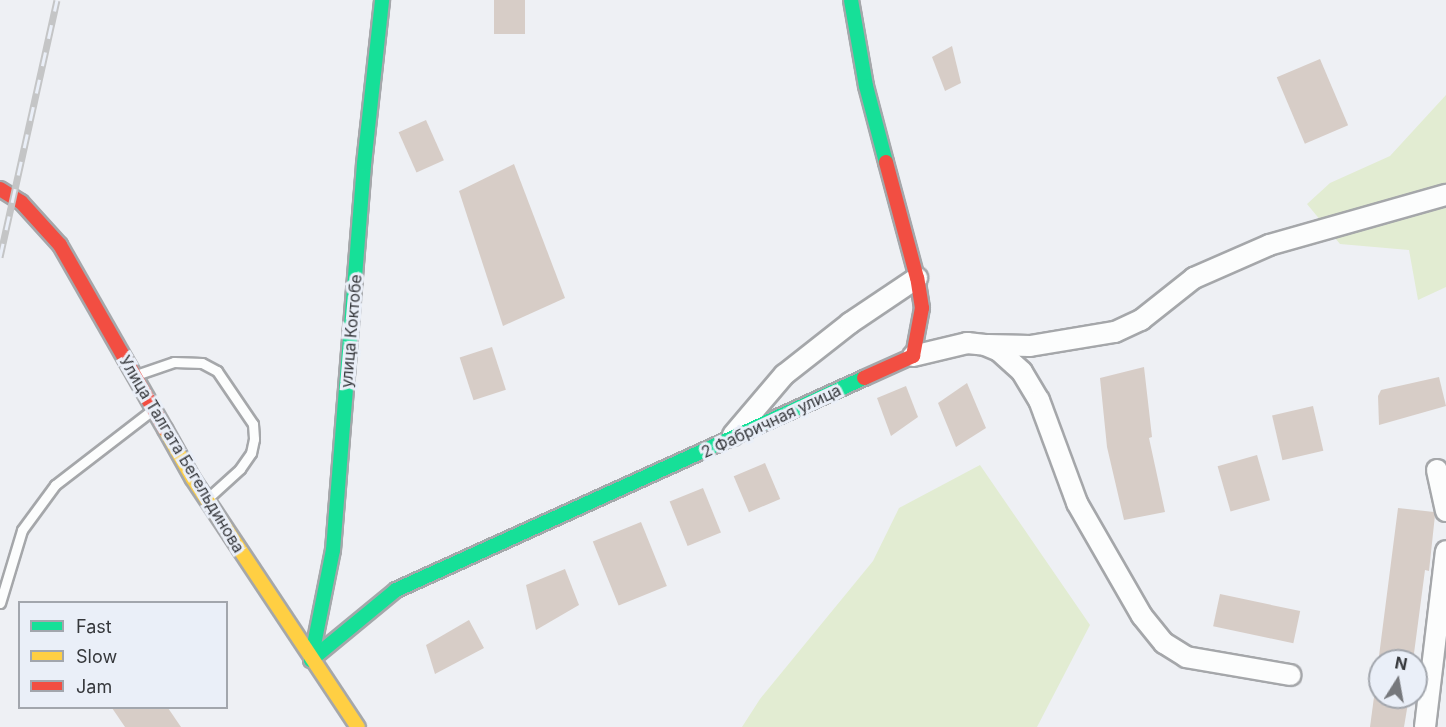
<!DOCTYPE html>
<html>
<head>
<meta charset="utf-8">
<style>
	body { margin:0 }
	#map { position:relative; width:1446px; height:727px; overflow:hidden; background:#eef0f4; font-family:Inter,sans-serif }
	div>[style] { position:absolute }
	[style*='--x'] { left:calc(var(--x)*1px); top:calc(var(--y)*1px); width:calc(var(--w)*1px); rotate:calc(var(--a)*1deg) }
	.green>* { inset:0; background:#e2ecd2 }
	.building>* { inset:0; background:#d7cdc7; transform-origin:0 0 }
	.roads { filter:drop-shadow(2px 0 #a5a7aa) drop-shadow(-2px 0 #a5a7aa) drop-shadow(0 2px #a5a7aa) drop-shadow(0 -2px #a5a7aa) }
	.lane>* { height:9px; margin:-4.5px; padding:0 4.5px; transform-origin:4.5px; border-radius:4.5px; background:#fcfdfd }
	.street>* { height:20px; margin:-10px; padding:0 10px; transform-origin:10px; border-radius:10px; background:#fcfdfd }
	.fast>* { height:14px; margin:-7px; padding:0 7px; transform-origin:7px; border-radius:7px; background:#16e098 }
	.slow>* { height:14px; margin:-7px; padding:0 7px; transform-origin:7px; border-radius:7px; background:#ffcf43 }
	.jam>* { height:14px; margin:-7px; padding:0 7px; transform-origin:7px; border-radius:7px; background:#f24e42 }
	.rail>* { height:7px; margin-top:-3.5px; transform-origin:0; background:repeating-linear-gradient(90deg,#eaeff8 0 14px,#c4c5c6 0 28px); box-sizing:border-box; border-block:2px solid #c4c5c6 }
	span { translate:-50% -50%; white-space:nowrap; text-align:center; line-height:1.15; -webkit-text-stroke:6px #eaeff8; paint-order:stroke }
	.street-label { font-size:16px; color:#36383c }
	.legend { position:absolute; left:18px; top:601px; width:210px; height:108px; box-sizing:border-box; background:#eaeff8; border:2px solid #a2a6ad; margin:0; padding:8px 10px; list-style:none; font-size:18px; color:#36383c }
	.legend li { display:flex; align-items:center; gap:12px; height:30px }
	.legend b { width:30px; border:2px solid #a2a6ad }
	.north { position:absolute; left:1368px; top:649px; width:60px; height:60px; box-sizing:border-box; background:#eaeff8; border:2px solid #a2a6ad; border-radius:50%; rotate:11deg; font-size:16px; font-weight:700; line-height:24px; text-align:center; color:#36383c }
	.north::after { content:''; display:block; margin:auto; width:21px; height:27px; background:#76787c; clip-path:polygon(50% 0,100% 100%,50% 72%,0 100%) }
</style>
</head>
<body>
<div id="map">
	<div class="green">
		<div style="clip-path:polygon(1446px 95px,1446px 287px,1418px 300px,1409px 250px,1340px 244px,1307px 204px,1330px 183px,1390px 156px)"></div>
		<div style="clip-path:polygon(980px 465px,1090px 625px,1037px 727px,742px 727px,760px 699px,873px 561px,899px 508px)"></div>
	</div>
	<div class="building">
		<div style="left:494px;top:0;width:31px;height:34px"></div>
		<div style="clip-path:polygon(952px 46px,961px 83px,945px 91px,932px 57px)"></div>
		<div style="left:1320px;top:59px;width:72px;height:47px;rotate:67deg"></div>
		<div style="left:426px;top:120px;width:44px;height:30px;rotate:66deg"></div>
		<div style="clip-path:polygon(514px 164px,565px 298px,503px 326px,459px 191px)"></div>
		<div style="left:492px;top:347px;width:45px;height:34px;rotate:72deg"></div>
		<div style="clip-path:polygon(1144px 367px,1152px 437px,1149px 438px,1165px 512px,1124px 520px,1107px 447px,1100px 378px)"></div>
		<div style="clip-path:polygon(1439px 377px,1446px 406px,1379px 425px,1378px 396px,1381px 390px)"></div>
		<div style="clip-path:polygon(967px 383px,986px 428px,956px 447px,938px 403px)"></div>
		<div style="clip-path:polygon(906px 386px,918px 417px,891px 436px,877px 398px)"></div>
		<div style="left:1313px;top:406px;width:46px;height:42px;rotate:77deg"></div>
		<div style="left:1257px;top:455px;width:47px;height:41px;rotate:74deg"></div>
		<div style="left:765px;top:463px;width:39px;height:34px;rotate:67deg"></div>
		<div style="left:703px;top:488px;width:48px;height:36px;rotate:68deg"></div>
		<div style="clip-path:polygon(1398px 508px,1434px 512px,1435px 515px,1429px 571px,1425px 570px,1413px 661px,1379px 656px)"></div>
		<div style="left:641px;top:522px;width:69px;height:52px;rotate:68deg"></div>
		<div style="clip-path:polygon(565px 569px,579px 605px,536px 630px,526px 585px)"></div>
		<div style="left:1220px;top:594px;width:82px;height:33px;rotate:12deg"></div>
		<div style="clip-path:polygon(469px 620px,484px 648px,435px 674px,426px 645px)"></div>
		<div style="clip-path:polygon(1374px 697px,1409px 697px,1404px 727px,1370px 727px)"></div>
		<div style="clip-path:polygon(112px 708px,168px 708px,181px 727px,125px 727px)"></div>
	</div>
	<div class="roads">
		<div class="lane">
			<div style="--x:136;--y:375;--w:40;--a:-18.9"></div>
			<div style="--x:174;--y:362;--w:28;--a:2"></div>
			<div style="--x:202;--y:363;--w:17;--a:28"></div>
			<div style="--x:217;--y:371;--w:64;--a:55.8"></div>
			<div style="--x:253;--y:424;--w:15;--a:86"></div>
			<div style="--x:254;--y:439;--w:14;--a:102"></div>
			<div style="--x:251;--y:453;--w:19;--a:125"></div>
			<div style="--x:240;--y:469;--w:43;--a:137.8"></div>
			<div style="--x:0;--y:603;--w:76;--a:-73.2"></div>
			<div style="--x:22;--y:530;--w:56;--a:-53.7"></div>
			<div style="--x:55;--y:485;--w:121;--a:-37.6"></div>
		</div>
		<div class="street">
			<div style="--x:988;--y:345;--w:42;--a:1.4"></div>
			<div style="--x:1030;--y:346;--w:86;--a:-9.4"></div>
			<div style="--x:1115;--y:332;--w:29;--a:-25"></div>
			<div style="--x:1141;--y:320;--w:68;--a:-38.4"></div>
			<div style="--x:1194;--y:278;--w:82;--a:-23.7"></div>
			<div style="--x:1269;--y:245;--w:184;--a:-15.8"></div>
			<div style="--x:913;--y:356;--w:56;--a:-13.5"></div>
			<div style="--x:967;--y:343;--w:18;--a:6"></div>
			<div style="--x:985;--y:345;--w:15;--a:23"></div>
			<div style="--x:999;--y:351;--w:31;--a:42"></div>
			<div style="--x:1022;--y:372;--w:33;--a:59"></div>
			<div style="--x:1039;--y:400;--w:110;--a:69.7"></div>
			<div style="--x:1077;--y:503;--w:130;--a:60.1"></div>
			<div style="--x:1142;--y:616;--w:35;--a:51"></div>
			<div style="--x:1164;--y:643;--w:26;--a:32"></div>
			<div style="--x:1186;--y:657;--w:106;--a:9.8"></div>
			<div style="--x:733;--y:435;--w:79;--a:-49.6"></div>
			<div style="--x:784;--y:375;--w:84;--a:-38.2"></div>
			<div style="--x:850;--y:323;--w:81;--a:-33.9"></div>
			<div style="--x:1437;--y:470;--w:42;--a:77.6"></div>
			<div style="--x:1425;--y:727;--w:177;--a:-83.2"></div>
		</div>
		<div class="fast">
			<div style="--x:851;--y:0;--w:87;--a:80.1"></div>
			<div style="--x:866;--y:86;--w:79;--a:75.3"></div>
			<div style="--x:311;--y:660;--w:110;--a:-39.5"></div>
			<div style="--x:396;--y:590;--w:514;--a:-24.37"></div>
			<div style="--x:311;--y:660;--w:112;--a:-78.7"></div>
			<div style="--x:333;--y:550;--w:387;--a:-85.4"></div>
			<div style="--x:364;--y:164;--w:165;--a:-83.7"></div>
		</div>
		<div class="slow">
			<div style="--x:165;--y:429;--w:57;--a:60.8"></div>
			<div style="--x:193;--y:479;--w:298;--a:56.4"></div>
		</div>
		<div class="jam">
			<div style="--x:0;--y:189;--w:25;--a:32"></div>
			<div style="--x:21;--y:202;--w:58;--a:47.8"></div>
			<div style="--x:60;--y:245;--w:212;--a:60.3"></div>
			<div style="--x:864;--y:378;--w:54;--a:-24.2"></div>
			<div style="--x:913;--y:356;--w:49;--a:-79.4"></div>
			<div style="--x:922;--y:308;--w:30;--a:-99"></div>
			<div style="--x:917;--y:278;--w:120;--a:-105"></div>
		</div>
	</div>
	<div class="rail">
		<div style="--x:0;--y:257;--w:263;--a:-77.5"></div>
	</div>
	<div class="street-label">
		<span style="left:351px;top:331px;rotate:-85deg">улица Коктобе</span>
		<span style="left:771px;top:421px;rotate:-25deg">2 Фабричная улица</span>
		<span style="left:182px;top:454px;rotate:59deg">Улица Талгата Бегельдинова</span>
	</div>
	<ul class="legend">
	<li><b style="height:8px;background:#16e098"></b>Fast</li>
	<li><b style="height:8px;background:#ffcf43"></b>Slow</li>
	<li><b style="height:8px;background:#f24e42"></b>Jam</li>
	</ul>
	<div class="north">N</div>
</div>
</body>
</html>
